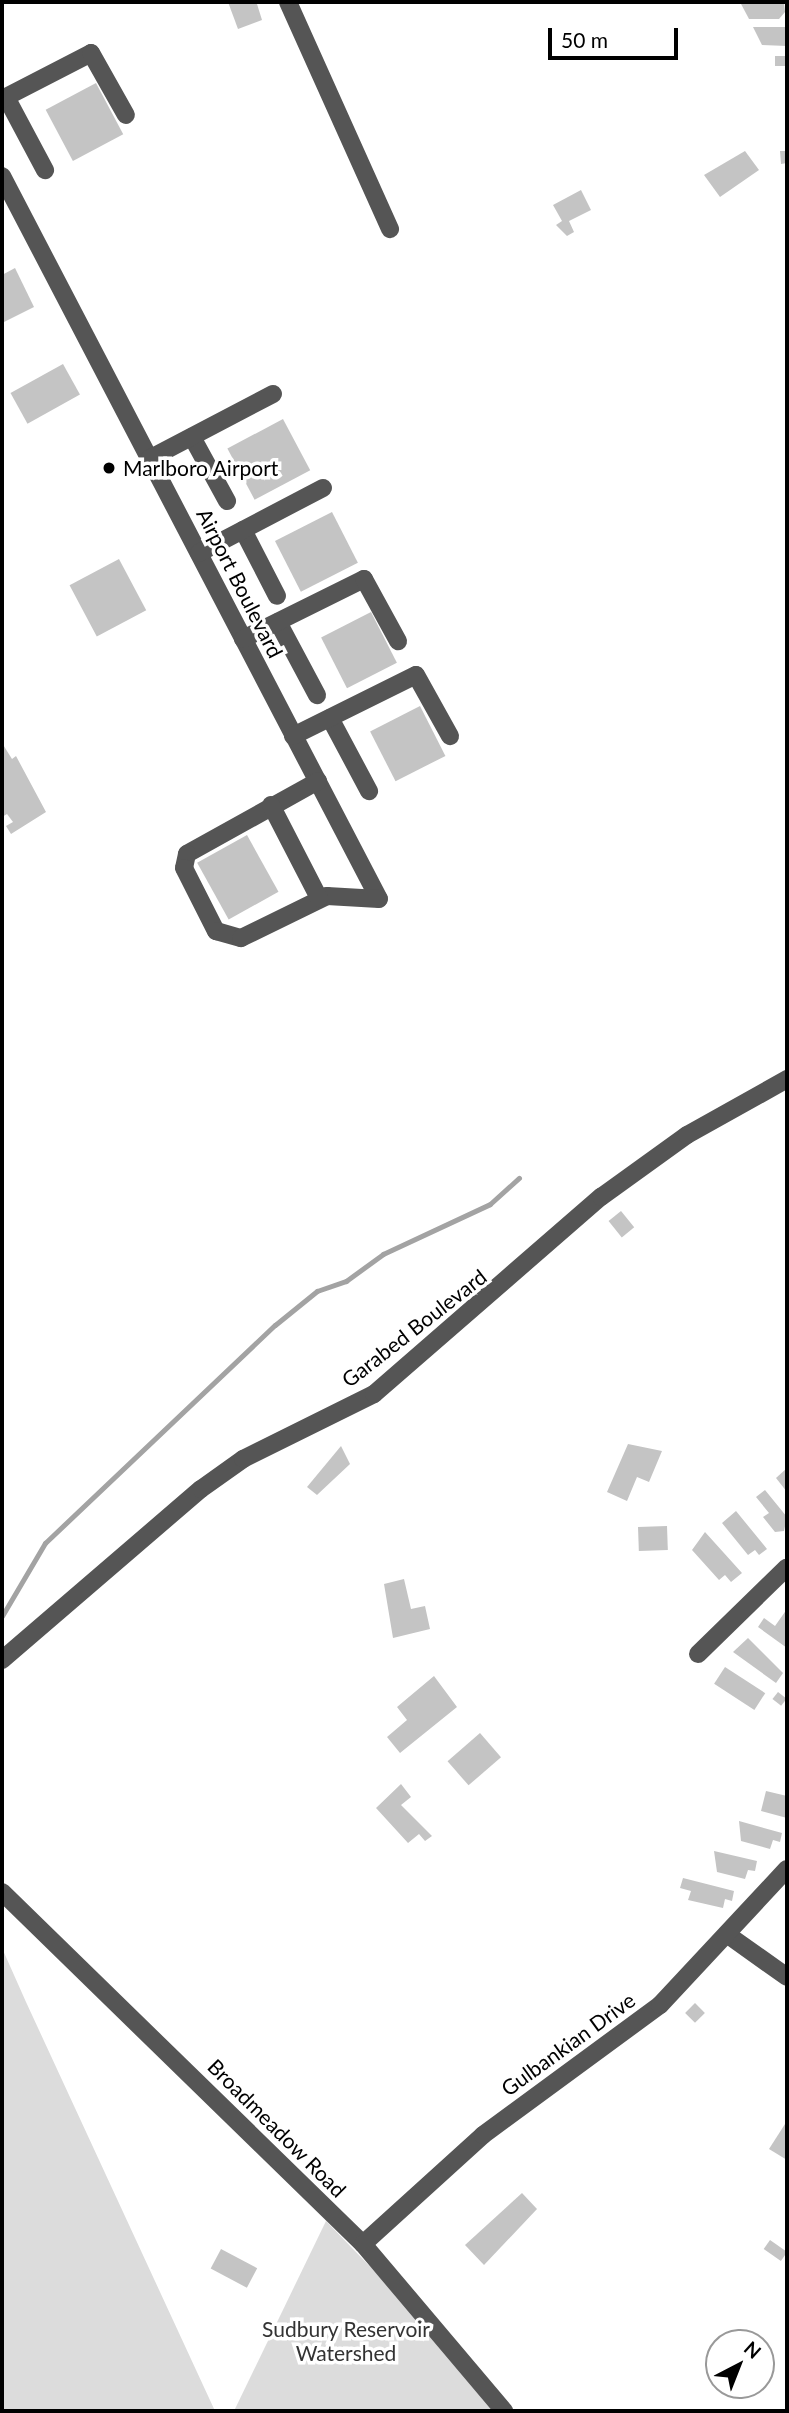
<!DOCTYPE html>
<html>
<head>
<meta charset="utf-8">
<style>
	body { margin:0 }
	#map { position:relative; width:789px; height:2413px; overflow:hidden; background:#fff; font-family:Lato,sans-serif }
	div>[style] { position:absolute }
	[style*='--x'] { left:calc(var(--x)*1px); top:calc(var(--y)*1px); width:calc(var(--w)*1px); rotate:calc(var(--a)*1deg) }
	.green>* { inset:0; background:#dcdcdc }
	.stream>* { height:5px; margin:-2.5px; padding:0 2.5px; transform-origin:2.5px; border-radius:2.5px; background:#a3a3a3 }
	.building>* { inset:0; background:#c4c4c4; transform-origin:0 0 }
	.minor>* { height:18px; margin:-9px; padding:0 9px; transform-origin:9px; border-radius:9px; background:#555 }
	.dots>* { width:19px; height:19px; translate:-50% -50%; box-sizing:border-box; border:4px solid #fff; border-radius:50% }
	span { translate:-50% -50%; white-space:nowrap; text-align:center; line-height:1.15; -webkit-text-stroke:7px #fff; paint-order:stroke }
	.poi-label { font-size:21px; color:#000 }
	.left { translate:0 -50%; text-align:left }
	.street-label { font-size:21px; color:#000 }
	.park-label { font-size:21px; color:#333 }
	.frame { position:absolute; inset:0; border:4px solid #000; pointer-events:none }
	.north { position:absolute; left:705px; top:2329px; width:70px; height:70px; box-sizing:border-box; background:#fff; border:2px solid #999; border-radius:50%; rotate:42deg; font-size:19px; font-weight:700; line-height:28px; text-align:center; color:#000 }
	.north::after { content:''; display:block; margin:auto; width:24px; height:32px; background:#000; clip-path:polygon(50% 0,100% 100%,50% 72%,0 100%) }
	.scale { position:absolute; left:548px; top:28px; width:130px; height:32px; box-sizing:border-box; border:4px solid #000; border-top:0; padding-left:9px; font-size:21px; line-height:24px; white-space:nowrap; color:#000; -webkit-text-stroke:5px #fff; paint-order:stroke }
</style>
</head>
<body>
<div id="map">
	<div class="green">
		<div style="clip-path:polygon(2px 1948px,26px 2002px,215px 2411px,2px 2411px)"></div>
		<div style="clip-path:polygon(326px 2221px,412px 2310px,493px 2411px,234px 2411px)"></div>
	</div>
	<div class="stream">
		<div style="--x:2;--y:1616;--w:85;--a:-59.5"></div>
		<div style="--x:45;--y:1543;--w:317;--a:-43.5"></div>
		<div style="--x:275;--y:1325;--w:54;--a:-39"></div>
		<div style="--x:317;--y:1291;--w:31;--a:-19"></div>
		<div style="--x:346;--y:1281;--w:46;--a:-36.1"></div>
		<div style="--x:383;--y:1254;--w:118;--a:-25"></div>
		<div style="--x:490;--y:1204;--w:39;--a:-42"></div>
	</div>
	<div class="building">
		<div style="clip-path:polygon(228px 2px,257px 4px,262px 20px,238px 29px)"></div>
		<div style="clip-path:polygon(740px 2px,784px 2px,785px 12px,779px 19px,749px 19px)"></div>
		<div style="clip-path:polygon(753px 27px,787px 27px,787px 46px,762px 45px)"></div>
		<div style="left:775px;top:56px;width:12px;height:10px"></div>
		<div style="left:96px;top:83px;width:58px;height:57px;rotate:62deg"></div>
		<div style="clip-path:polygon(745px 151px,759px 170px,720px 197px,704px 175px)"></div>
		<div style="clip-path:polygon(780px 151px,787px 151px,787px 163px,781px 164px)"></div>
		<div style="clip-path:polygon(581px 190px,591px 210px,569px 221px,574px 232px,567px 236px,556px 225px,562px 221px,553px 205px)"></div>
		<div style="clip-path:polygon(15px 268px,34px 307px,2px 323px,2px 275px)"></div>
		<div style="left:63px;top:364px;width:35px;height:60px;rotate:61deg"></div>
		<div style="left:283px;top:419px;width:58px;height:63px;rotate:62deg"></div>
		<div style="left:332px;top:512px;width:57px;height:64px;rotate:63deg"></div>
		<div style="left:119px;top:559px;width:58px;height:56px;rotate:62deg"></div>
		<div style="left:371px;top:612px;width:57px;height:56px;rotate:63deg"></div>
		<div style="left:420px;top:706px;width:56px;height:56px;rotate:63deg"></div>
		<div style="clip-path:polygon(2px 743px,12px 759px,16px 756px,46px 812px,11px 834px,6px 826px,13px 822px,7px 814px,2px 817px)"></div>
		<div style="left:247px;top:835px;width:65px;height:57px;rotate:61deg"></div>
		<div style="left:621px;top:1211px;width:21px;height:16px;rotate:51deg"></div>
		<div style="clip-path:polygon(628px 1444px,662px 1451px,649px 1482px,637px 1477px,627px 1501px,607px 1492px)"></div>
		<div style="clip-path:polygon(341px 1446px,350px 1464px,317px 1495px,307px 1487px)"></div>
		<div style="clip-path:polygon(787px 1468px,787px 1492px,776px 1478px)"></div>
		<div style="clip-path:polygon(765px 1490px,787px 1517px,784px 1531px,775px 1532px,763px 1517px,769px 1513px,756px 1497px)"></div>
		<div style="clip-path:polygon(736px 1511px,767px 1549px,759px 1555px,755px 1550px,748px 1555px,722px 1523px)"></div>
		<div style="left:667px;top:1526px;width:24px;height:29px;rotate:88deg"></div>
		<div style="clip-path:polygon(705px 1532px,742px 1573px,731px 1582px,725px 1575px,719px 1580px,692px 1550px)"></div>
		<div style="clip-path:polygon(404px 1579px,411px 1609px,425px 1606px,430px 1629px,393px 1638px,384px 1584px)"></div>
		<div style="clip-path:polygon(787px 1609px,787px 1648px,758px 1627px,764px 1618px,775px 1626px)"></div>
		<div style="clip-path:polygon(748px 1638px,783px 1673px,776px 1683px,733px 1652px)"></div>
		<div style="left:725px;top:1667px;width:48px;height:20px;rotate:33deg"></div>
		<div style="clip-path:polygon(434px 1676px,457px 1707px,400px 1753px,387px 1737px,407px 1720px,397px 1707px)"></div>
		<div style="left:778px;top:1692px;width:11px;height:9px;rotate:38deg"></div>
		<div style="left:480px;top:1733px;width:32px;height:43px;rotate:49deg"></div>
		<div style="clip-path:polygon(401px 1784px,411px 1797px,401px 1805px,432px 1836px,425px 1841px,419px 1834px,408px 1843px,376px 1808px)"></div>
		<div style="clip-path:polygon(766px 1791px,787px 1796px,787px 1818px,761px 1811px)"></div>
		<div style="clip-path:polygon(739px 1821px,782px 1833px,780px 1842px,773px 1840px,770px 1849px,741px 1841px)"></div>
		<div style="clip-path:polygon(714px 1851px,757px 1861px,755px 1871px,748px 1870px,745px 1879px,717px 1872px)"></div>
		<div style="clip-path:polygon(683px 1878px,734px 1891px,732px 1901px,725px 1899px,723px 1908px,688px 1900px,691px 1891px,680px 1888px)"></div>
		<div style="left:695px;top:2003px;width:14px;height:14px;rotate:45deg"></div>
		<div style="clip-path:polygon(785px 2124px,787px 2125px,787px 2160px,769px 2149px)"></div>
		<div style="clip-path:polygon(522px 2193px,537px 2209px,484px 2265px,465px 2245px)"></div>
		<div style="left:770px;top:2240px;width:21px;height:11px;rotate:35deg"></div>
		<div style="left:221px;top:2249px;width:41px;height:22px;rotate:28deg"></div>
	</div>
	<div class="minor">
		<div style="--x:288;--y:2;--w:249;--a:65.8"></div>
		<div style="--x:6;--y:97;--w:83;--a:61.9"></div>
		<div style="--x:2;--y:99;--w:100;--a:-27.3"></div>
		<div style="--x:91;--y:53;--w:71;--a:60.6"></div>
		<div style="--x:2;--y:176;--w:815;--a:62.46"></div>
		<div style="--x:192;--y:437;--w:73;--a:61.3"></div>
		<div style="--x:149;--y:459;--w:140;--a:-27.7"></div>
		<div style="--x:243;--y:530;--w:74;--a:62.7"></div>
		<div style="--x:199;--y:553;--w:140;--a:-27.7"></div>
		<div style="--x:278;--y:622;--w:83;--a:61.9"></div>
		<div style="--x:243;--y:639;--w:135;--a:-26.4"></div>
		<div style="--x:364;--y:579;--w:71;--a:61.3"></div>
		<div style="--x:330;--y:718;--w:83;--a:61.9"></div>
		<div style="--x:293;--y:736;--w:137;--a:-26.4"></div>
		<div style="--x:416;--y:675;--w:70;--a:60.9"></div>
		<div style="--x:318;--y:781;--w:150;--a:150.9"></div>
		<div style="--x:187;--y:854;--w:14;--a:102"></div>
		<div style="--x:184;--y:868;--w:71;--a:63.1"></div>
		<div style="--x:216;--y:931;--w:26;--a:16"></div>
		<div style="--x:241;--y:938;--w:96;--a:-26"></div>
		<div style="--x:327;--y:896;--w:52;--a:3.3"></div>
		<div style="--x:271;--y:805;--w:105;--a:62.7"></div>
		<div style="--x:698;--y:1654;--w:124;--a:-44.3"></div>
		<div style="--x:2;--y:1660;--w:262;--a:-40.7"></div>
		<div style="--x:201;--y:1489;--w:52;--a:-35.5"></div>
		<div style="--x:243;--y:1459;--w:146;--a:-26.4"></div>
		<div style="--x:374;--y:1394;--w:301;--a:-41"></div>
		<div style="--x:601;--y:1197;--w:106;--a:-35.8"></div>
		<div style="--x:687;--y:1135;--w:115;--a:-29.2"></div>
		<div style="--x:2;--y:1892;--w:504;--a:44.28"></div>
		<div style="--x:363;--y:2244;--w:219;--a:49.8"></div>
		<div style="--x:728;--y:1935;--w:72;--a:35.4"></div>
		<div style="--x:363;--y:2244;--w:162;--a:-42.2"></div>
		<div style="--x:483;--y:2135;--w:220;--a:-36.3"></div>
		<div style="--x:660;--y:2005;--w:186;--a:-47"></div>
	</div>
	<div class="dots">
		<div style="left:109px;top:468px;background:#000"></div>
	</div>
	<div class="poi-label">
		<span class="left" style="left:123px;top:468px">Marlboro Airport</span>
	</div>
	<div class="street-label">
		<span style="left:240px;top:583px;rotate:63deg">Airport Boulevard</span>
		<span style="left:414px;top:1328px;rotate:-38deg">Garabed Boulevard</span>
		<span style="left:568px;top:2044px;rotate:-36deg">Gulbankian Drive</span>
		<span style="left:277px;top:2128px;rotate:45deg">Broadmeadow Road</span>
	</div>
	<div class="park-label">
		<span style="left:346px;top:2341px">Sudbury Reservoir<br>Watershed</span>
	</div>
	<div class="frame"></div>
	<div class="north">N</div>
	<div class="scale">50 m</div>
</div>
</body>
</html>
